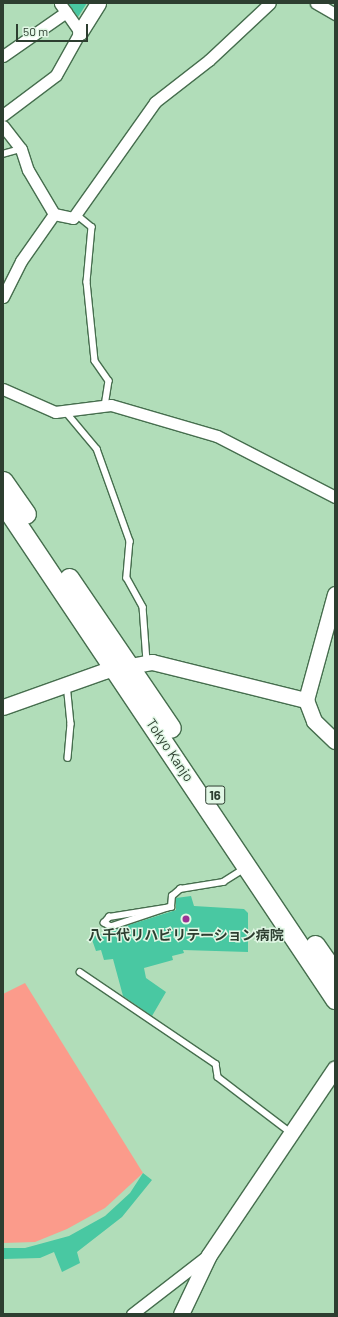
<!DOCTYPE html>
<html>
<head>
<meta charset="utf-8">
<style>
	body { margin:0 }
	#map { position:relative; width:338px; height:1317px; overflow:hidden; background:#b1ddb9; font-family:Barlow,"Noto Sans JP",sans-serif }
	div>[style] { position:absolute }
	[style*='--x'] { left:calc(var(--x)*1px); top:calc(var(--y)*1px); width:calc(var(--w)*1px); rotate:calc(var(--a)*1deg) }
	.green>* { inset:0; background:#fb9b8b }
	.building>* { inset:0; background:#49c8a2 }
	.roads { filter:drop-shadow(1px 0 #466e4e) drop-shadow(-1px 0 #466e4e) drop-shadow(0 1px #466e4e) drop-shadow(0 -1px #466e4e) }
	.lane>* { height:5.5px; margin:-2.75px; padding:0 2.75px; transform-origin:2.75px; border-radius:2.75px; background:#fff }
	.street>* { height:11px; margin:-5.5px; padding:0 5.5px; transform-origin:5.5px; border-radius:5.5px; background:#fff }
	.secondary>* { height:15px; margin:-7.5px; padding:0 7.5px; transform-origin:7.5px; border-radius:7.5px; background:#fff }
	.highway>* { height:19px; margin:-9.5px; padding:0 9.5px; transform-origin:9.5px; border-radius:9.5px; background:#fff }
	.dots>* { width:11px; height:11px; translate:-50% -50%; box-sizing:border-box; border:2px solid #e1f7e5; border-radius:50% }
	span { translate:-50% -50%; white-space:nowrap; text-align:center; line-height:1.15; -webkit-text-stroke:3px #e1f7e5; paint-order:stroke }
	.shield-label span { padding:1px 3px; background:#e1f7e5; border:1px solid; border-radius:3px; -webkit-text-stroke-width:0 }
	.shield-label { font-size:13px; color:#2d3e30; font-weight:700 }
	.street-label { font-size:14px; color:#2d3e30 }
	.poi-label { font-size:14px; color:#2d3e30; font-weight:700 }
	.frame { position:absolute; inset:0; border:4px solid #2d3e30; pointer-events:none }
	.scale { position:absolute; left:16px; top:24px; width:72px; height:18px; box-sizing:border-box; border:2px solid #2d3e30; border-top:0; padding-left:5px; font-size:12px; line-height:14px; white-space:nowrap; color:#2d3e30; -webkit-text-stroke:3px #e1f7e5; paint-order:stroke }
</style>
</head>
<body>
<div id="map">
	<div class="green">
		<div style="clip-path:polygon(25px 983px,143px 1173px,105px 1208px,67px 1229px,35px 1242px,3px 1243px,3px 994px)"></div>
	</div>
	<div class="building">
		<div style="clip-path:polygon(68px 3px,87px 3px,78px 17px)"></div>
		<div style="clip-path:polygon(191px 896px,194px 906px,244px 909px,248px 913px,248px 952px,183px 950px,184px 953px,172px 956px,173px 960px,144px 968px,146px 978px,166px 992px,152px 1016px,123px 996px,113px 959px,104px 960px,101px 950px,96px 951px,91px 937px,176px 910px,176px 898px)"></div>
		<div style="clip-path:polygon(143px 1173px,152px 1180px,122px 1217px,77px 1252px,80px 1263px,62px 1272px,54px 1252px,40px 1258px,3px 1259px,3px 1248px,25px 1248px,69px 1236px,105px 1216px,130px 1193px)"></div>
	</div>
	<div class="roads">
		<div class="lane">
			<div style="--x:3;--y:154;--w:19;--a:-16"></div>
			<div style="--x:77;--y:215;--w:19;--a:39"></div>
			<div style="--x:92;--y:227;--w:55;--a:95.2"></div>
			<div style="--x:87;--y:282;--w:79;--a:84.2"></div>
			<div style="--x:95;--y:361;--w:24;--a:55"></div>
			<div style="--x:109;--y:381;--w:24;--a:99"></div>
			<div style="--x:66;--y:412;--w:48;--a:50"></div>
			<div style="--x:97;--y:449;--w:98;--a:70.3"></div>
			<div style="--x:130;--y:541;--w:37;--a:95"></div>
			<div style="--x:127;--y:578;--w:33;--a:61"></div>
			<div style="--x:143;--y:607;--w:55;--a:85.8"></div>
			<div style="--x:67;--y:684;--w:40;--a:84.3"></div>
			<div style="--x:71;--y:724;--w:34;--a:95"></div>
			<div style="--x:171;--y:907;--w:63;--a:161.6"></div>
			<div style="--x:111;--y:927;--w:8;--a:-150"></div>
			<div style="--x:104;--y:923;--w:8;--a:-50"></div>
			<div style="--x:109;--y:917;--w:63;--a:-9.2"></div>
			<div style="--x:171;--y:907;--w:11;--a:-85"></div>
			<div style="--x:172;--y:896;--w:11;--a:-41"></div>
			<div style="--x:180;--y:889;--w:44;--a:-9.2"></div>
			<div style="--x:223;--y:882;--w:26;--a:-32"></div>
			<div style="--x:80;--y:972;--w:164;--a:34.1"></div>
			<div style="--x:216;--y:1064;--w:13;--a:81"></div>
			<div style="--x:218;--y:1077;--w:91;--a:37.4"></div>
		</div>
		<div class="street">
			<div style="--x:316;--y:3;--w:22;--a:30"></div>
			<div style="--x:3;--y:56;--w:77;--a:-34.9"></div>
			<div style="--x:3;--y:115;--w:66;--a:-37"></div>
			<div style="--x:56;--y:75;--w:49;--a:-60.8"></div>
			<div style="--x:80;--y:32;--w:35;--a:-125"></div>
			<div style="--x:3;--y:126;--w:29;--a:52"></div>
			<div style="--x:21;--y:149;--w:22;--a:72"></div>
			<div style="--x:28;--y:170;--w:51;--a:59.4"></div>
			<div style="--x:54;--y:214;--w:19;--a:12"></div>
			<div style="--x:73;--y:218;--w:142;--a:-54.7"></div>
			<div style="--x:155;--y:102;--w:68;--a:-37.9"></div>
			<div style="--x:209;--y:60;--w:83;--a:-43.1"></div>
			<div style="--x:3;--y:297;--w:40;--a:-63.4"></div>
			<div style="--x:21;--y:261;--w:57;--a:-54.9"></div>
			<div style="--x:3;--y:389;--w:57;--a:23.9"></div>
			<div style="--x:55;--y:412;--w:56;--a:-7.1"></div>
			<div style="--x:111;--y:405;--w:110;--a:16.3"></div>
			<div style="--x:217;--y:436;--w:133;--a:27.3"></div>
			<div style="--x:132;--y:1314;--w:95;--a:-37.7"></div>
		</div>
		<div class="secondary">
			<div style="--x:80;--y:32;--w:34;--a:-58"></div>
			<div style="--x:335;--y:594;--w:110;--a:105.3"></div>
			<div style="--x:306;--y:700;--w:22;--a:69"></div>
			<div style="--x:314;--y:721;--w:29;--a:44"></div>
			<div style="--x:3;--y:707;--w:107;--a:-19.6"></div>
			<div style="--x:104;--y:671;--w:49;--a:-10.6"></div>
			<div style="--x:152;--y:662;--w:159;--a:13.9"></div>
			<div style="--x:181;--y:1314;--w:65;--a:-64.6"></div>
			<div style="--x:209;--y:1255;--w:225;--a:-56"></div>
		</div>
		<div class="highway">
			<div style="--x:3;--y:481;--w:40;--a:55.1"></div>
			<div style="--x:3;--y:503;--w:597;--a:56.2"></div>
			<div style="--x:69;--y:578;--w:181;--a:55.8"></div>
			<div style="--x:315;--y:945;--w:35;--a:55"></div>
		</div>
	</div>
	<div class="dots">
		<div style="left:186px;top:919px;background:#9b3296"></div>
	</div>
	<div class="shield-label">
		<span style="left:215px;top:795px">16</span>
	</div>
	<div class="street-label">
		<span style="left:170px;top:750px;rotate:56deg">Tokyo Kanjo</span>
	</div>
	<div class="poi-label">
		<span style="left:186px;top:935px">八千代リハビリテーション病院</span>
	</div>
	<div class="frame"></div>
	<div class="scale">50 m</div>
</div>
</body>
</html>
